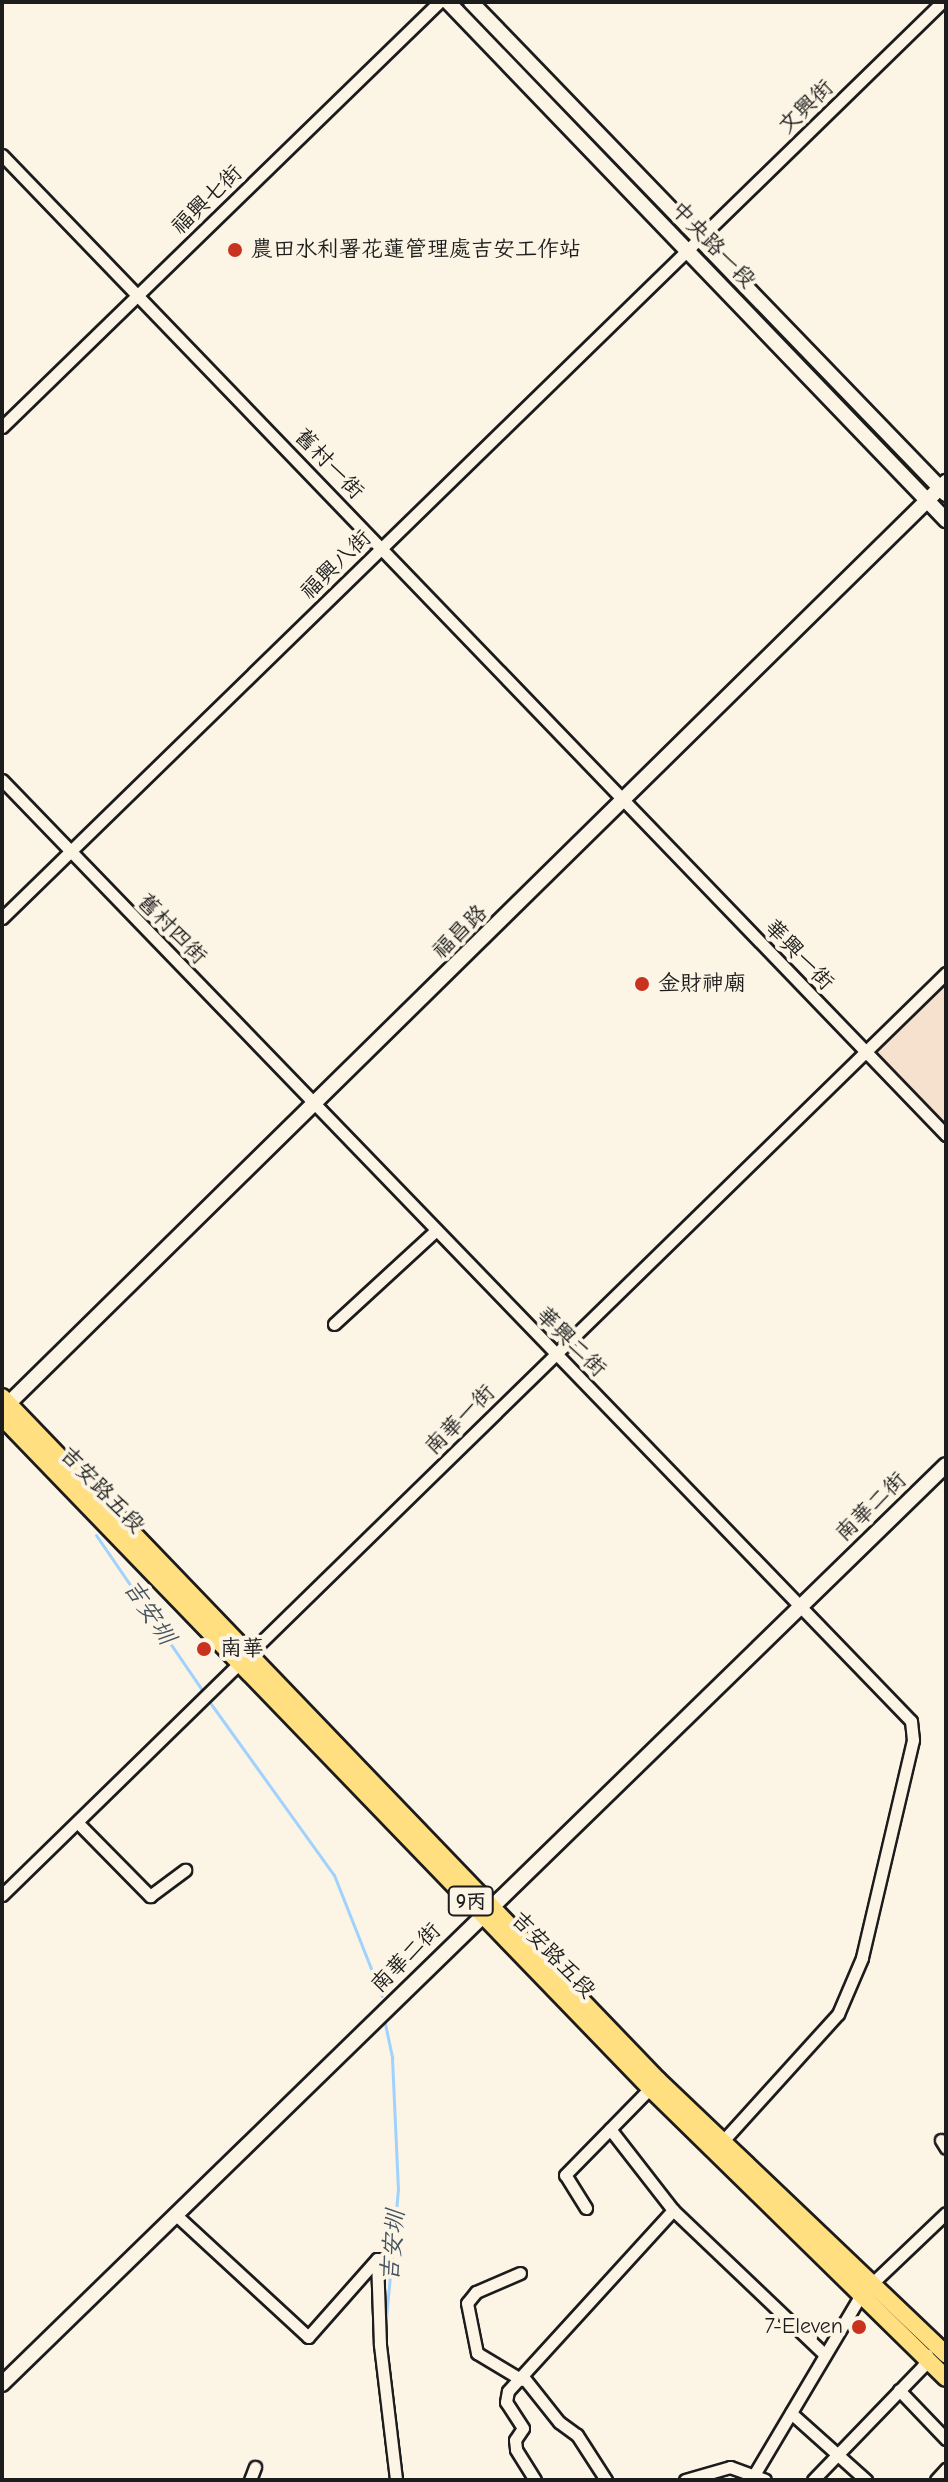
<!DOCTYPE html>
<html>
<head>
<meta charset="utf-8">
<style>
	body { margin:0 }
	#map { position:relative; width:948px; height:2482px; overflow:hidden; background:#fcf5e5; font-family:"Comic Neue","LXGW WenKai TC",sans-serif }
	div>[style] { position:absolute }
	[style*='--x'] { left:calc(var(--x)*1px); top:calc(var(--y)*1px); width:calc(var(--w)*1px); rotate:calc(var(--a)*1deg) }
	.built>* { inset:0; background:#f5e1ce }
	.stream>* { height:3px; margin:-1.5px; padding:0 1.5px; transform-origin:1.5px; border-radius:1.5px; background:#a0d2fd }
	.roads { filter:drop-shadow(2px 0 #1c1c1c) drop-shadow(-2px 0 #1c1c1c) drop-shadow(0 2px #1c1c1c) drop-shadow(0 -2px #1c1c1c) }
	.minor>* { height:11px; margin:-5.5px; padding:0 5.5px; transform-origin:5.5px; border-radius:5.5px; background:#fcf5e5 }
	.tertiary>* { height:14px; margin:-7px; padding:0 7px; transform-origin:7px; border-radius:7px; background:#fcf5e5 }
	.primary>* { height:16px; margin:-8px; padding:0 8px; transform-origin:8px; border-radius:8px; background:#ffdf80 }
	.dots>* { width:22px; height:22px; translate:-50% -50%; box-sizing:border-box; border:4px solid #fcf5e5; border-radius:50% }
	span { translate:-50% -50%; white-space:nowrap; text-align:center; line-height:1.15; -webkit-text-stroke:8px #fcf5e5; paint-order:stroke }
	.shield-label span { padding:2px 6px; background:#fcf5e5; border:2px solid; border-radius:6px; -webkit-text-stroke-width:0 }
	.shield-label { font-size:20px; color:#1c1c1c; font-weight:700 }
	.street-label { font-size:22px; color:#1c1c1c }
	.poi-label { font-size:22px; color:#1c1c1c }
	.left { translate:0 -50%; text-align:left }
	.right { translate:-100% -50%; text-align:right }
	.water-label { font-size:24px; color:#445360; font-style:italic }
	.frame { position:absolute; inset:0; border:4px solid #1c1c1c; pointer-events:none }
</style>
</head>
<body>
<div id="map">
	<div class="built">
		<div style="clip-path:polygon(946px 978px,946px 1126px,872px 1051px)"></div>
	</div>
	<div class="stream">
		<div style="--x:91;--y:1478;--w:16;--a:50"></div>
		<div style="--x:96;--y:1535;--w:188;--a:55.6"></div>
		<div style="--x:211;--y:1704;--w:211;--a:54.3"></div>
		<div style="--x:334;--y:1875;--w:130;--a:68.4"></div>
		<div style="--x:384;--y:2019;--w:40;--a:78"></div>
		<div style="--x:392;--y:2058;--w:131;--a:87.4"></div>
		<div style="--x:398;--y:2189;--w:142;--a:95.3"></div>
		<div style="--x:385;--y:2337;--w:144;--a:83.2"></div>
	</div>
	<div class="roads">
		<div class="minor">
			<div style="--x:2;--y:155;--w:1361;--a:46.07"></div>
			<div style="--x:2;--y:427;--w:610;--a:-44.2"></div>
			<div style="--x:2;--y:780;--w:1308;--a:45.99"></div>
			<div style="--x:911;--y:1721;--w:19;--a:84"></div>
			<div style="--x:913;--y:1740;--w:224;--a:103.2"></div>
			<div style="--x:862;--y:1958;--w:61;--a:113.2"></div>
			<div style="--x:838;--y:2014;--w:176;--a:132.2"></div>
			<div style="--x:2;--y:918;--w:1312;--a:-44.26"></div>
			<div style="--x:334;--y:1324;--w:136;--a:-42.6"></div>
			<div style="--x:78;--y:1823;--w:103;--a:45.4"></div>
			<div style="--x:150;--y:1896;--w:44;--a:-36.6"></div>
			<div style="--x:2;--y:1895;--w:1320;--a:-44.32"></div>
			<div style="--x:610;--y:2129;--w:103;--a:52.1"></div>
			<div style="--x:673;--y:2210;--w:209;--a:43.6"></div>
			<div style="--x:941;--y:2140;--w:9;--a:58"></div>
			<div style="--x:586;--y:2208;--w:39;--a:-122"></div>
			<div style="--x:565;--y:2175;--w:129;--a:-45.6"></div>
			<div style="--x:176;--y:2215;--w:180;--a:42.7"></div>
			<div style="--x:308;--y:2337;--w:104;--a:-48.5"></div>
			<div style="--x:377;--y:2259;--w:86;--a:88"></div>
			<div style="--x:380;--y:2345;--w:136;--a:83.2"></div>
			<div style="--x:520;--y:2273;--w:48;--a:156.6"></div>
			<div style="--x:476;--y:2292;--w:14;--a:129"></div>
			<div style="--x:467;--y:2303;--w:51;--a:78.7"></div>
			<div style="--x:477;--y:2353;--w:52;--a:31"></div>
			<div style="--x:524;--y:2378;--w:56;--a:51.5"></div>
			<div style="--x:559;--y:2422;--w:22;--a:36"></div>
			<div style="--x:577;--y:2435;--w:54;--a:57.2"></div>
			<div style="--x:899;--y:2390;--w:68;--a:46.2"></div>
			<div style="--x:791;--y:2413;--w:101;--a:41.8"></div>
			<div style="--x:250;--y:2480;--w:14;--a:-69"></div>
			<div style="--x:535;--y:2480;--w:36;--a:-122"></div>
			<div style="--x:516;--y:2449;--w:9;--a:-96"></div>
			<div style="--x:515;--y:2440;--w:14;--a:-56"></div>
			<div style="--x:523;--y:2428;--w:31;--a:-123"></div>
			<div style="--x:506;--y:2402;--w:11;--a:-80"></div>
			<div style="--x:508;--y:2391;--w:245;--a:-47.6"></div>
			<div style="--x:685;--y:2480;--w:47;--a:-16.1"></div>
			<div style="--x:730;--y:2467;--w:37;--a:20"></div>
			<div style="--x:751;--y:2480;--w:217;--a:-59.3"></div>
			<div style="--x:862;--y:2293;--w:116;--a:-43.6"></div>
			<div style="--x:813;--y:2480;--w:158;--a:-46"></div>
			<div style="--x:923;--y:2366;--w:12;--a:-70"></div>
			<div style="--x:936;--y:2480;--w:15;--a:-48"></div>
		</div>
		<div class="tertiary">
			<div style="--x:448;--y:2;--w:719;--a:46.13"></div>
			<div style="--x:471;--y:2;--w:684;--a:46.01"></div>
			<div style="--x:2;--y:1410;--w:1324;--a:-44.51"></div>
			<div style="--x:2;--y:2384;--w:1317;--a:-44.23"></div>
		</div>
		<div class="primary">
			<div style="--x:2;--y:1397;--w:947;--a:46.16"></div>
			<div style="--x:658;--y:2080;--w:398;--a:43.6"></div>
			<div style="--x:2;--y:1417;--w:933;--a:46"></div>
			<div style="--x:650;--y:2088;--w:414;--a:44.4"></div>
		</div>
	</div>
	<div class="dots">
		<div style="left:235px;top:250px;background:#c8321e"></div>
		<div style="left:642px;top:984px;background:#c8321e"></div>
		<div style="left:204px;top:1649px;background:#c8321e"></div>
		<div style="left:859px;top:2327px;background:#c8321e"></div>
	</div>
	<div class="shield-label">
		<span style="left:471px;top:1901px">9丙</span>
	</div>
	<div class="street-label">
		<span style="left:806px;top:107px;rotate:-44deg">文興街</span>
		<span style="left:207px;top:200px;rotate:-44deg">福興七街</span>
		<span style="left:713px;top:245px;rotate:46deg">中央路一段</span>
		<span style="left:329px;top:464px;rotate:46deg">舊村一街</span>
		<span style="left:336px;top:565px;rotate:-44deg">福興八街</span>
		<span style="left:172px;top:929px;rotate:46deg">舊村四街</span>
		<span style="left:460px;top:932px;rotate:-44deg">福昌路</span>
		<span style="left:799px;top:955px;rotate:46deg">華興一街</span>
		<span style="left:571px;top:1342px;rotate:45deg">華興二街</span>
		<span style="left:460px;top:1420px;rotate:-45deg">南華一街</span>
		<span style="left:102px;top:1490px;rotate:46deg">吉安路五段</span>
		<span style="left:871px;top:1507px;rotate:-44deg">南華二街</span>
		<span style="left:553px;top:1955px;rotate:46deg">吉安路五段</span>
		<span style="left:406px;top:1958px;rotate:-45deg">南華二街</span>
	</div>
	<div class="poi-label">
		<span class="left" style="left:251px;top:250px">農田水利署花蓮管理處吉安工作站</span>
		<span class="left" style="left:658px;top:984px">金財神廟</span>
		<span class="left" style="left:220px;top:1649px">南華</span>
		<span class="right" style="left:843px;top:2327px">7-Eleven</span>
	</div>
	<div class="water-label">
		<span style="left:149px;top:1612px;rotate:56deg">吉安圳</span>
		<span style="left:393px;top:2246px;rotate:-85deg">吉安圳</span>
	</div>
	<div class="frame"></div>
</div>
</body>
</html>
